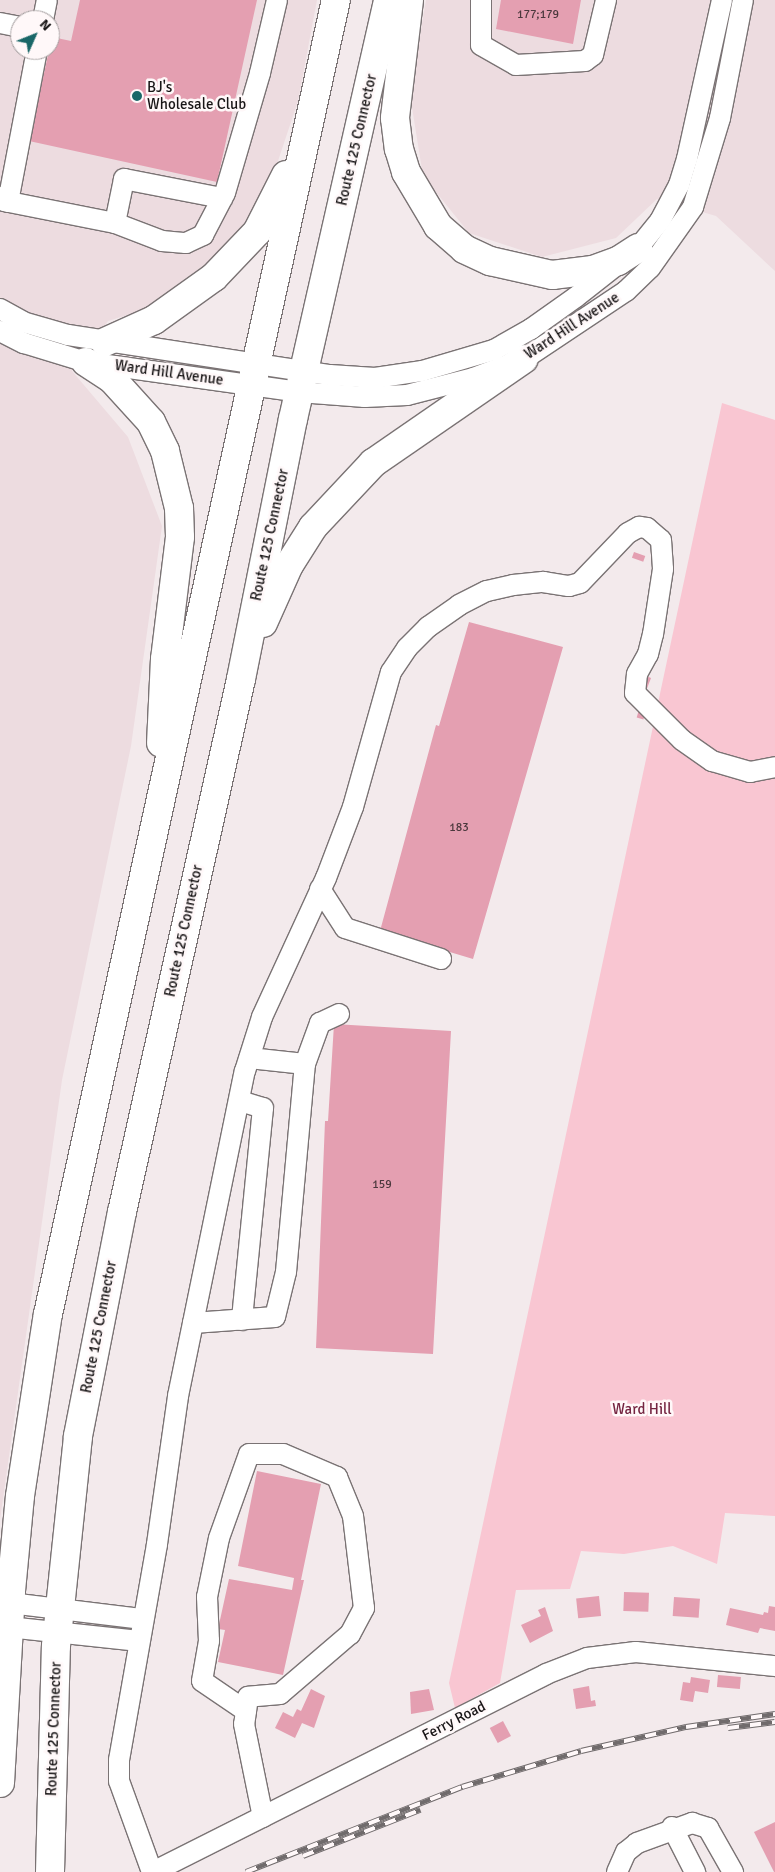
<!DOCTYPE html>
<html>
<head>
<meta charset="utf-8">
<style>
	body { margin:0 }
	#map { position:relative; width:775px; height:1872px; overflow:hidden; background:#f3eaec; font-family:Signika,sans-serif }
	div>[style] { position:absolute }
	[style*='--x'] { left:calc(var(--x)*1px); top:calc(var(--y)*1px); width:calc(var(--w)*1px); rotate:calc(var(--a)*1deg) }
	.built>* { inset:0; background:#eddce0 }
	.green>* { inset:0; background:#f9c6d2 }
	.building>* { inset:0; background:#e49fb1; transform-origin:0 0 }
	.roads { filter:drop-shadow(1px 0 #7a7374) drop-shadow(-1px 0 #7a7374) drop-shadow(0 1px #7a7374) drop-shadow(0 -1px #7a7374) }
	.minor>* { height:20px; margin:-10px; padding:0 10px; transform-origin:10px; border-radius:10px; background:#fff }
	.highway>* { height:28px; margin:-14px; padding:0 14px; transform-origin:14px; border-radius:14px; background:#fff }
	.rail>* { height:5.5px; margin-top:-2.75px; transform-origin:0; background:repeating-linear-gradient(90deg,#fff8f9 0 11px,#706b6c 0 22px); box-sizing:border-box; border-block:1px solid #706b6c }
	.dots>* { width:14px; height:14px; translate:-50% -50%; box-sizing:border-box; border:2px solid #fff8f9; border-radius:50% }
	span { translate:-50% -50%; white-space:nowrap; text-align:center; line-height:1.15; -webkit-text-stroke:5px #fff8f9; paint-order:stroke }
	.number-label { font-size:12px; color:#4b383d }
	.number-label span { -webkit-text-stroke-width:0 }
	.poi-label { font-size:15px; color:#181516 }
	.left { translate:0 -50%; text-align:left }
	.street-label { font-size:15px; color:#181516 }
	.park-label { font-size:15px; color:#742441 }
	.north { position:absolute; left:10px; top:10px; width:50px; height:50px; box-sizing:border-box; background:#fff8f9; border:1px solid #a39d9e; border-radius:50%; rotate:46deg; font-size:14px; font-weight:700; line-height:20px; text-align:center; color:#181516 }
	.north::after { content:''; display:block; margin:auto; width:18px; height:22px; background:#196768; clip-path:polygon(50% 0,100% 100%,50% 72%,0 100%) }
</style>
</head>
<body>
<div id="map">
	<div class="built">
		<div style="clip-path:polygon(evenodd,0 0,317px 0,298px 101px,264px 203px,203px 274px,153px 307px,108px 321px,72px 371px,128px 437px,162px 526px,131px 746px,62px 1080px,0 1520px,0 0,20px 20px,50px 20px,50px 50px,20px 50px,20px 20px)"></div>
		<div style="clip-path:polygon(426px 0,775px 0,775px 271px,716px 216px,657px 199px,616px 238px,542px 257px,469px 233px,423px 176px,410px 95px)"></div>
	</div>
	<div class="green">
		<div style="clip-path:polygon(722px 403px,775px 420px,775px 1516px,725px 1513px,717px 1564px,673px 1546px,624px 1554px,581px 1551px,570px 1589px,516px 1590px,500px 1683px,455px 1708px,449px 1683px)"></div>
	</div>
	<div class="building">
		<div style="clip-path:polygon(80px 0,257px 0,217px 182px,29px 141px,52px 37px,71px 41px)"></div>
		<div style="clip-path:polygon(501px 0,581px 0,573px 44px,496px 29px)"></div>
		<div style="left:634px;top:552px;width:12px;height:6px;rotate:20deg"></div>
		<div style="clip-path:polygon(469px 622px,563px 647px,473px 959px,380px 931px,436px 725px,439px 726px)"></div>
		<div style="clip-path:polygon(639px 673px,651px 678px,646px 691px)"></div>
		<div style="left:640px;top:706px;width:7px;height:12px;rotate:16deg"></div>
		<div style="clip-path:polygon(334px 1024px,451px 1031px,433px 1354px,316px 1348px,325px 1121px,328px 1121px)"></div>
		<div style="clip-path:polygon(257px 1471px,321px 1484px,301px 1580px,304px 1580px,283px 1675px,218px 1662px,225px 1630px,218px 1629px,229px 1579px,292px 1590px,294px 1578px,238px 1566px)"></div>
		<div style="left:624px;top:1592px;width:25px;height:19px;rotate:2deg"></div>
		<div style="left:599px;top:1596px;width:20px;height:23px;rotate:84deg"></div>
		<div style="left:674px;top:1597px;width:26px;height:19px;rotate:4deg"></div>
		<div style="clip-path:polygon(769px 1606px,775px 1607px,775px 1631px,760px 1628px,758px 1633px,726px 1625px,730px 1608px,763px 1615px,764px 1612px,768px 1613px)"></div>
		<div style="clip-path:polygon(545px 1607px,553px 1631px,530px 1643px,521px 1625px,541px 1616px,538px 1610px)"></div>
		<div style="left:718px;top:1675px;width:23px;height:12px;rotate:5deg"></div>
		<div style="clip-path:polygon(691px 1677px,710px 1680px,708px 1693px,695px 1691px,693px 1702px,680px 1700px,683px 1682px,690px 1683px)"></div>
		<div style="clip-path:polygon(589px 1686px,591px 1701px,595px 1700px,596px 1706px,576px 1709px,573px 1689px)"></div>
		<div style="clip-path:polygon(311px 1689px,325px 1696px,314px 1728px,302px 1723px,295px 1738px,275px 1728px,283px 1712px,293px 1717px,297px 1709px,301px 1711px)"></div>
		<div style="clip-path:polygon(429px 1689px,434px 1710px,411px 1714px,410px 1692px)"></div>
		<div style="left:503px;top:1721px;width:17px;height:15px;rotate:62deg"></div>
		<div style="clip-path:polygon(775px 1822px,775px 1872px,774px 1872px,754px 1832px)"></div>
	</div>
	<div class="roads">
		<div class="minor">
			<div style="--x:481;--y:0;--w:45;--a:90"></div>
			<div style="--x:481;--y:45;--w:40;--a:29.7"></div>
			<div style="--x:516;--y:65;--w:69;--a:-3.3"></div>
			<div style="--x:585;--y:61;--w:10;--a:-37"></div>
			<div style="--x:593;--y:55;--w:57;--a:-76.7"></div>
			<div style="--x:43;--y:20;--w:20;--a:-79"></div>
			<div style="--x:0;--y:23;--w:20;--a:11"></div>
			<div style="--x:0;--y:197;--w:6;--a:45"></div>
			<div style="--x:4;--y:201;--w:113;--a:11.2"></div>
			<div style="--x:115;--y:223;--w:50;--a:21"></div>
			<div style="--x:162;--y:241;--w:24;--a:5"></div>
			<div style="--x:186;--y:243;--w:19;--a:-25"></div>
			<div style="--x:203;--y:235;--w:47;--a:-62.4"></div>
			<div style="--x:225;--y:193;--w:125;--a:-73.7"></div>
			<div style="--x:260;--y:73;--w:75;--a:-76.9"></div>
			<div style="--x:8;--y:202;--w:155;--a:-79.2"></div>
			<div style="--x:115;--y:223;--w:45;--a:-78.4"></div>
			<div style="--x:124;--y:179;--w:100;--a:11"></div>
			<div style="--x:0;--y:309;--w:26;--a:29"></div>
			<div style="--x:23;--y:322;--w:47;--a:16.1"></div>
			<div style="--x:68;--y:335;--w:265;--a:8.7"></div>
			<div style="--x:330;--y:375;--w:45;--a:3.8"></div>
			<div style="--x:375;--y:378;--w:48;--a:-8.5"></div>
			<div style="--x:422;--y:371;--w:75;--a:-16.3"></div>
			<div style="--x:494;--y:350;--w:43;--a:-29.6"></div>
			<div style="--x:531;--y:329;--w:55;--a:-35.4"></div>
			<div style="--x:576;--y:297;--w:79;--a:-38.3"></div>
			<div style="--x:638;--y:248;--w:35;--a:-51"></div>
			<div style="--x:660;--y:221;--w:41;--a:-62.2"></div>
			<div style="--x:679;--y:185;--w:27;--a:-73"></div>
			<div style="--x:687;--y:159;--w:163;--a:-77.6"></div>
			<div style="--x:0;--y:331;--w:27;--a:27"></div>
			<div style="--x:24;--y:343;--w:65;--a:17"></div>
			<div style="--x:86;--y:362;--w:215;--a:8"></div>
			<div style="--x:299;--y:392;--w:66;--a:4.3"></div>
			<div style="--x:365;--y:397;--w:42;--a:-2.7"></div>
			<div style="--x:407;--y:395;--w:68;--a:-14.4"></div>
			<div style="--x:473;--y:378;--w:54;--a:-20.4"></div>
			<div style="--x:524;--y:359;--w:123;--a:-33.7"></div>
			<div style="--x:626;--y:291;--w:33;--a:-44"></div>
			<div style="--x:650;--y:268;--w:75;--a:-54.8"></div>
			<div style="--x:693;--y:207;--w:93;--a:-73.1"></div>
			<div style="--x:720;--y:118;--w:120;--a:-79"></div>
			<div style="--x:320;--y:889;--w:46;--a:57.3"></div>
			<div style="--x:345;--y:928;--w:101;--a:17.9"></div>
			<div style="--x:305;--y:1064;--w:44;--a:-69.9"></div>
			<div style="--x:320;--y:1023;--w:21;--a:-25"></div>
			<div style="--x:240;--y:1101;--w:24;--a:17"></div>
			<div style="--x:263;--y:1108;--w:213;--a:95.7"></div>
			<div style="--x:193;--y:1323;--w:82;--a:-4.2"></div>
			<div style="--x:275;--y:1317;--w:46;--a:-76.3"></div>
			<div style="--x:286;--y:1272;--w:209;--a:-84.8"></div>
			<div style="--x:305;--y:1064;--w:56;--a:-173.9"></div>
			<div style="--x:10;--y:1603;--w:134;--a:6.9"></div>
			<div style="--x:8;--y:1627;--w:132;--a:6.1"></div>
			<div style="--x:246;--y:1711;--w:53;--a:-145.7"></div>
			<div style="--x:202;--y:1681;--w:41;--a:-80.1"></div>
			<div style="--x:209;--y:1641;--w:44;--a:-92.6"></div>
			<div style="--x:207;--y:1597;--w:60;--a:-78.5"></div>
			<div style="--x:219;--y:1538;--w:89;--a:-70.3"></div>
			<div style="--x:249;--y:1454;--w:34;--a:0"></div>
			<div style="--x:283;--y:1454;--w:59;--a:23.1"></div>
			<div style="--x:337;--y:1477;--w:42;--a:67.7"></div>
			<div style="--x:353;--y:1516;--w:93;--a:83.2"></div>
			<div style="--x:364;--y:1608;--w:30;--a:118"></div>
			<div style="--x:350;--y:1634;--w:92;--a:139.4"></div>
			<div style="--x:280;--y:1694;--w:32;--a:175"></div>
			<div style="--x:248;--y:1697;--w:27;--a:98"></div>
			<div style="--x:244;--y:1724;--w:95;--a:78.5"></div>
			<div style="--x:672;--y:1827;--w:51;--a:62.9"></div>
			<div style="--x:152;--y:1872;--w:97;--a:-109.9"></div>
			<div style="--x:119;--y:1781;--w:21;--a:-90"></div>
			<div style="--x:119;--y:1760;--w:219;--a:-80"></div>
			<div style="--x:157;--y:1544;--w:149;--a:-81.9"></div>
			<div style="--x:178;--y:1396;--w:332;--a:-78.4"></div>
			<div style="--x:245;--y:1071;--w:57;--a:-72.5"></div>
			<div style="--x:262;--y:1017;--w:153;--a:-65.3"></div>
			<div style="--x:326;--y:878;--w:76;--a:-69.2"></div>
			<div style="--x:353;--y:807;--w:140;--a:-74.3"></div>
			<div style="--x:391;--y:672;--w:29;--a:-56"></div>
			<div style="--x:407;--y:648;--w:30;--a:-45"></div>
			<div style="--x:428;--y:627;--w:38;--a:-35"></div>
			<div style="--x:459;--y:605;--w:31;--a:-27"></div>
			<div style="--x:487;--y:591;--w:27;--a:-13"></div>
			<div style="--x:513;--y:585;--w:30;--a:-6"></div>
			<div style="--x:543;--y:582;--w:26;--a:9"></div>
			<div style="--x:569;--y:586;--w:11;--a:-15"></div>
			<div style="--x:580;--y:583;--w:69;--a:-46.2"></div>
			<div style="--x:628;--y:533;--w:13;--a:-29"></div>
			<div style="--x:639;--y:527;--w:8;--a:7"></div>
			<div style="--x:647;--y:528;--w:18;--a:41"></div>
			<div style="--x:661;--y:540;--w:29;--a:86"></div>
			<div style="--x:663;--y:569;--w:66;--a:98.7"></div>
			<div style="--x:653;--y:634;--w:21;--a:104"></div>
			<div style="--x:648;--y:654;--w:23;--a:119"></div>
			<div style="--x:637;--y:674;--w:19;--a:96"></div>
			<div style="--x:635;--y:693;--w:66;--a:45"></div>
			<div style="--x:682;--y:740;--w:37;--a:35"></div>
			<div style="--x:712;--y:761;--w:40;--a:16"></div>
			<div style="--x:750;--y:772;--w:25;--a:-11"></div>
			<div style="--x:153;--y:1872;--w:440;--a:-26.7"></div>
			<div style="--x:546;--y:1674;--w:44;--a:-21.3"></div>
			<div style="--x:587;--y:1658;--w:49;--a:-7"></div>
			<div style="--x:636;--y:1652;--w:140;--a:5.8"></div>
			<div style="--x:617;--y:1872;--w:22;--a:-66"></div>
			<div style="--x:626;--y:1852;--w:14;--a:-39"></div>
			<div style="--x:637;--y:1843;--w:59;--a:-20"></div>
			<div style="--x:692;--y:1823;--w:17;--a:17"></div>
			<div style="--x:708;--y:1828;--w:51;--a:60.4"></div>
		</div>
		<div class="highway">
			<div style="--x:409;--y:0;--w:119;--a:96.8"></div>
			<div style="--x:395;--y:118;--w:31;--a:83"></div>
			<div style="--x:399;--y:149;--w:24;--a:73"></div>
			<div style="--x:406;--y:172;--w:63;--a:59.3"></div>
			<div style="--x:438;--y:226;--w:35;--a:41"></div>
			<div style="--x:464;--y:249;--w:29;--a:25"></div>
			<div style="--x:490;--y:261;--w:64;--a:12.7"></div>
			<div style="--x:552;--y:275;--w:41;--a:-7"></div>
			<div style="--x:593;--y:270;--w:27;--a:-20"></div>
			<div style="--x:618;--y:261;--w:24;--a:-33"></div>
			<div style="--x:105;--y:342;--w:54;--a:-24.2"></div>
			<div style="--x:154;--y:320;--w:74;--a:-35.6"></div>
			<div style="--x:214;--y:277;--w:62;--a:-46.3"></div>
			<div style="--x:257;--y:232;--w:64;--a:-63"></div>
			<div style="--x:86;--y:362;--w:31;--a:33"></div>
			<div style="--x:112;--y:379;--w:58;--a:47.8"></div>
			<div style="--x:151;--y:422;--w:32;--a:64"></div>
			<div style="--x:165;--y:451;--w:59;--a:76.2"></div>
			<div style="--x:179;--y:508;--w:29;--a:88"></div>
			<div style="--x:180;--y:537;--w:123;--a:97"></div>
			<div style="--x:165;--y:659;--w:84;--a:92.7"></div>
			<div style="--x:263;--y:623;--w:64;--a:-65.9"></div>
			<div style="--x:289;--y:565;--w:45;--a:-57.7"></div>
			<div style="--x:313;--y:527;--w:88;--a:-46.8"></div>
			<div style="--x:373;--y:463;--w:183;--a:-34.6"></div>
			<div style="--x:0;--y:1783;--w:192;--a:-86.7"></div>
			<div style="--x:11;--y:1591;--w:95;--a:-84.6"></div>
			<div style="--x:20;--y:1496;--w:184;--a:-81.3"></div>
			<div style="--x:48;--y:1314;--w:1345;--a:-77.64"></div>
			<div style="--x:50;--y:1872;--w:226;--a:-88.5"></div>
			<div style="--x:56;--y:1646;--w:211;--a:-84"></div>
			<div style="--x:78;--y:1436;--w:228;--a:-78.9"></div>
			<div style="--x:122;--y:1212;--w:546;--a:-77.41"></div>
			<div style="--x:241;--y:679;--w:265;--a:-78.7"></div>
			<div style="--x:293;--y:419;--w:430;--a:-77.2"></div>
		</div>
	</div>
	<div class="rail">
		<div style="--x:728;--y:1728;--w:47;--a:-7.3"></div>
		<div style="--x:303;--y:1856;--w:126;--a:-21.5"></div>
		<div style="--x:246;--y:1872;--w:232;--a:-21.5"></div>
		<div style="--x:462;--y:1787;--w:124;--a:-16.8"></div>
		<div style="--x:581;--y:1751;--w:108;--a:-12.9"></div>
		<div style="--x:686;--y:1727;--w:90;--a:-8.3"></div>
	</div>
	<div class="dots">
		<div style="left:137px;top:96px;background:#196768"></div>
	</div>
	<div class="number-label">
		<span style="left:538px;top:15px">177;179</span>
		<span style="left:459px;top:828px">183</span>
		<span style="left:382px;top:1185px">159</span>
	</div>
	<div class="poi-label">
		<span class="left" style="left:147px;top:96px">BJ's<br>Wholesale Club</span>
	</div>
	<div class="street-label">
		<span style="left:357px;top:140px;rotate:-77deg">Route 125 Connector</span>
		<span style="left:572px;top:326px;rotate:-33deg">Ward Hill Avenue</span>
		<span style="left:169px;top:373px;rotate:8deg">Ward Hill Avenue</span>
		<span style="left:270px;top:535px;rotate:-78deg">Route 125 Connector</span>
		<span style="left:184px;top:931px;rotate:-78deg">Route 125 Connector</span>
		<span style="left:99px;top:1327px;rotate:-79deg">Route 125 Connector</span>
		<span style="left:454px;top:1721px;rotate:-27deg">Ferry Road</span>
		<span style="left:54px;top:1729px;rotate:-88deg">Route 125 Connector</span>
	</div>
	<div class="park-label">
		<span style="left:642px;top:1410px">Ward Hill</span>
	</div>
	<div class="north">N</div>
</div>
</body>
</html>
